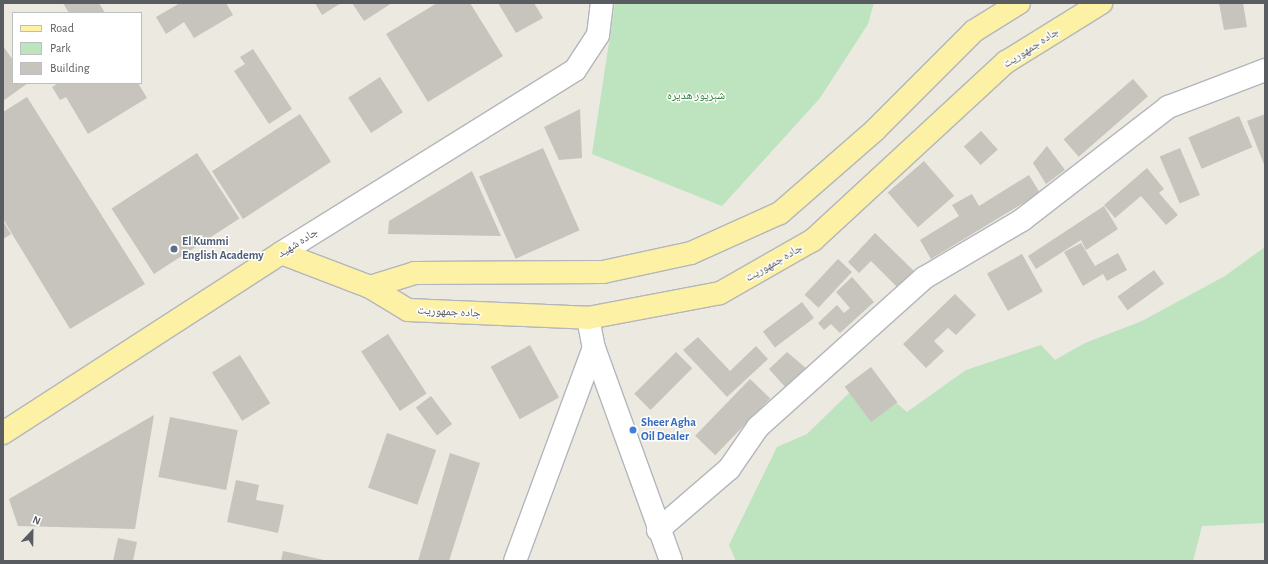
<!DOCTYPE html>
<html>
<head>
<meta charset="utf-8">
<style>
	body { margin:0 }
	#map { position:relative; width:1268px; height:564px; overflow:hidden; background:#ebe9e0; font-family:"Alegreya Sans","Noto Naskh Arabic",sans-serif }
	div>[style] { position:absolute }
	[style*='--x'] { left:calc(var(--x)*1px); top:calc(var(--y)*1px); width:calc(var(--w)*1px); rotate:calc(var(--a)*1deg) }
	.green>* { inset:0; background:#bde3bf }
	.building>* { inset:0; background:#c6c4bd; transform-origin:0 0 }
	.roads { filter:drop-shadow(1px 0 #b3b6bb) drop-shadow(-1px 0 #b3b6bb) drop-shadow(0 1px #b3b6bb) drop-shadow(0 -1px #b3b6bb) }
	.minor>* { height:22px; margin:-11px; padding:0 11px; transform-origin:11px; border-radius:11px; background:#fff }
	.major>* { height:22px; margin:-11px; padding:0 11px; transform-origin:11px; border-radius:11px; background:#fcf1a5 }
	.dots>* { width:11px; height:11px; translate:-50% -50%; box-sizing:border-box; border:2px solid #fff; border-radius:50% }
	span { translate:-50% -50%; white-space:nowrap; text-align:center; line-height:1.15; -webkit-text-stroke:3px #fff; paint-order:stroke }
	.street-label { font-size:12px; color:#595c61 }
	.park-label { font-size:12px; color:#37813e }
	.service-label { font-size:12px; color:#4e5e75; font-weight:700 }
	.left { translate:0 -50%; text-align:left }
	.shop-label { font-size:12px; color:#366cbe; font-weight:700 }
	.frame { position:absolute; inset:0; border:4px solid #595c61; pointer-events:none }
	.legend { position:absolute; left:12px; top:12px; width:130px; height:72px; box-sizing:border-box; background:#fff; border:1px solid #bdbec0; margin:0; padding:5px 7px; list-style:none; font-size:12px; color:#595c61 }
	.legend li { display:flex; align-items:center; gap:8px; height:20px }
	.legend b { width:20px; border:1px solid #bdbec0 }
	.north { position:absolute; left:12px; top:512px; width:40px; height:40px; -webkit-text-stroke:3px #fff; paint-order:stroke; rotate:22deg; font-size:11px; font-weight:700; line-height:16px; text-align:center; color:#595c61 }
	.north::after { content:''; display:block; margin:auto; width:14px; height:18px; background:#595c61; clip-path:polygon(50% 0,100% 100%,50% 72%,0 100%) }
</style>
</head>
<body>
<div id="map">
	<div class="green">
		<div style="clip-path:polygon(615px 3px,874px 3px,868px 24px,820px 98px,722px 206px,592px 154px)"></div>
		<div style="clip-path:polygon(1265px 247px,1265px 523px,1202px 526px,1193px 561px,736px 561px,729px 545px,777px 447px,807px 434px,848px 394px,870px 381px,907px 412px,966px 370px,1041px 345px,1055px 360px,1085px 343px,1142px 321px,1225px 276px)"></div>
	</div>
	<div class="building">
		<div style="clip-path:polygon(63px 3px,99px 3px,105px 13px,69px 13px)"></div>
		<div style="clip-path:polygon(180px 3px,226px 3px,233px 15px,194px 38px,184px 22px,166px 34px,156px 17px)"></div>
		<div style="clip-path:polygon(315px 3px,341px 3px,322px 15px)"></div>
		<div style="clip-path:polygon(352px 3px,392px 3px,364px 21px)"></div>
		<div style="clip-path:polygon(437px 3px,470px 3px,503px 56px,428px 102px,386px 34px)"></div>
		<div style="clip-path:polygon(498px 3px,534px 3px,543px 18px,516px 33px)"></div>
		<div style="clip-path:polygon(1219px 3px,1243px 3px,1247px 27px,1224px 30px)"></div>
		<div style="clip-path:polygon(3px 46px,13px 60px,13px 83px,28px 83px,3px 101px)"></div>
		<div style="clip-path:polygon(253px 49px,292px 109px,269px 124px,234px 71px,245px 64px,240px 57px)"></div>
		<div style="left:380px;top:77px;width:42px;height:38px;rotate:57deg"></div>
		<div style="left:1133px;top:79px;width:23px;height:92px;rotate:49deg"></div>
		<div style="clip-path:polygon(58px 83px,138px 83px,147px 98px,88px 134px,66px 97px,60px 100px,52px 87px)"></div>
		<div style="clip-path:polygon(27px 97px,145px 284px,70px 329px,3px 219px,3px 112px)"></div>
		<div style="clip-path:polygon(580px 109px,582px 158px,559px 160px,544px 127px)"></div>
		<div style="left:300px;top:114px;width:57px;height:105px;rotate:57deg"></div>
		<div style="clip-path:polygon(1265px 114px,1265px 167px,1247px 121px)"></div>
		<div style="left:1239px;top:116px;width:34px;height:55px;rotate:67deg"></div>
		<div style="left:981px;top:131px;width:25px;height:23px;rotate:48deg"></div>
		<div style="clip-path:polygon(1047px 146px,1065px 170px,1046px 184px,1033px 163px)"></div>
		<div style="left:543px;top:148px;width:90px;height:70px;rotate:66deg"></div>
		<div style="left:1180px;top:148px;width:51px;height:22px;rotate:67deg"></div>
		<div style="left:197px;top:153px;width:78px;height:102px;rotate:57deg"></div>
		<div style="left:924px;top:161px;width:46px;height:48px;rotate:49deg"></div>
		<div style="clip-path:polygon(1147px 168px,1164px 189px,1159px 193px,1178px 215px,1166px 225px,1141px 196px,1115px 218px,1104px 205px)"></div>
		<div style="clip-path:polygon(472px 171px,501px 236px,388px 234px,389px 221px)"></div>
		<div style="clip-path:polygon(1029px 175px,1040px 193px,931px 259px,920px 240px,959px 216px,952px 205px,972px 194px,979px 206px)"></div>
		<div style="clip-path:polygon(1104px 206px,1118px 229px,1086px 250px,1081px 240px,1036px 269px,1028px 256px)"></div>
		<div style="clip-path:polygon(3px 221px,11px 234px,3px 239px)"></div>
		<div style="clip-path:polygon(875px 233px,914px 271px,898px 288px,871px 261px,859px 273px,848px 262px)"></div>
		<div style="clip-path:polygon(1081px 243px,1095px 266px,1118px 253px,1127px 270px,1107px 281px,1103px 274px,1083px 286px,1064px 252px)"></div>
		<div style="left:1022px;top:254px;width:43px;height:40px;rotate:61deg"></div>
		<div style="left:838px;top:259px;width:19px;height:49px;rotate:43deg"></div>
		<div style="left:1154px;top:270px;width:17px;height:45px;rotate:54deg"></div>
		<div style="clip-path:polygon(852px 277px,874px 302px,840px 333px,831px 324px,824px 330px,818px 323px,837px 305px,844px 313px,850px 308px,836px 292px)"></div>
		<div style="clip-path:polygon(955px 294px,976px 315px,956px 335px,948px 328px,934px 341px,944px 351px,926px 368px,903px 344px)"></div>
		<div style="left:802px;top:302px;width:20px;height:49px;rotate:53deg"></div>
		<div style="left:388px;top:334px;width:71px;height:32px;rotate:57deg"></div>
		<div style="clip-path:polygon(698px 337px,730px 371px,756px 346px,768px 359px,727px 397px,683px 350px)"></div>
		<div style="left:530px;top:345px;width:60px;height:45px;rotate:61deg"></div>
		<div style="left:676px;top:352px;width:23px;height:59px;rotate:45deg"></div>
		<div style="clip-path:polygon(787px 352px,807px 369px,786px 388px,769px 369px)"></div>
		<div style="left:240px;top:355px;width:57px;height:33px;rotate:58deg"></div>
		<div style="left:871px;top:367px;width:44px;height:33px;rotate:53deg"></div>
		<div style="left:750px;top:379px;width:28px;height:79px;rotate:44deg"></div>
		<div style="left:431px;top:396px;width:35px;height:19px;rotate:53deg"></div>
		<div style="clip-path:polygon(154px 415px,135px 529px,18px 526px,9px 499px)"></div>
		<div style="left:170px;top:417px;width:69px;height:61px;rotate:11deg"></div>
		<div style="left:387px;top:433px;width:52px;height:58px;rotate:19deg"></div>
		<div style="clip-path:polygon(450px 453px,480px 463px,449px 561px,418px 561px)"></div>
		<div style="clip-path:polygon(236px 480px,259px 485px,256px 500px,284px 505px,278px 533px,227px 522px)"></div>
		<div style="clip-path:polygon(118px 538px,137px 542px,133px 561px,113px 561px)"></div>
		<div style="clip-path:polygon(283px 551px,324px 560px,324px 561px,281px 561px)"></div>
	</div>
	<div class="roads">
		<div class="minor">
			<div style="--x:281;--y:253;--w:346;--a:-31.9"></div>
			<div style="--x:575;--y:70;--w:42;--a:-56.7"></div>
			<div style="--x:598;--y:35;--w:32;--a:-83"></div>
			<div style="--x:588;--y:318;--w:31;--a:79"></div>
			<div style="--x:594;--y:348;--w:226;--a:70.1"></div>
			<div style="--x:658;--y:530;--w:94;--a:-40.7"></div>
			<div style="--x:729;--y:469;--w:51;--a:-55.4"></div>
			<div style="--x:758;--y:427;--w:223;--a:-41.9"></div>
			<div style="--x:924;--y:278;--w:114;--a:-30.6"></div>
			<div style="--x:1022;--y:220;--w:185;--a:-37.7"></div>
			<div style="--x:1168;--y:107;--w:104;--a:-20.9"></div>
			<div style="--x:515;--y:561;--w:227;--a:-69.7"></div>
		</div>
		<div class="major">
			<div style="--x:370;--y:287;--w:47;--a:-17.3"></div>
			<div style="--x:415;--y:273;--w:188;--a:-0.3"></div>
			<div style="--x:603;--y:272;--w:90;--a:-12.2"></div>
			<div style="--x:691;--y:253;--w:98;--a:-24.2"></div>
			<div style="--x:780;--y:213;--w:126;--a:-41.1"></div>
			<div style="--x:875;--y:130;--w:140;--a:-45"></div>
			<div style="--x:974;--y:31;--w:53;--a:-31.9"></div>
			<div style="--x:3;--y:433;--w:331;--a:-32.9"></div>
			<div style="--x:281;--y:253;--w:95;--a:20.9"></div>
			<div style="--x:370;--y:287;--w:44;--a:31.2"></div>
			<div style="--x:408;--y:310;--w:180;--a:2.5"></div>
			<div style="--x:588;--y:318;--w:134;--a:-10.7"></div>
			<div style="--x:720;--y:293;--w:107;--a:-29.7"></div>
			<div style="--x:813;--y:240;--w:263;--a:-42.7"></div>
			<div style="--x:1006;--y:62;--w:112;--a:-31.8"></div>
		</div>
	</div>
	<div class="dots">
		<div style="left:174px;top:249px;background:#5c6f8a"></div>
		<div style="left:633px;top:430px;background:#3f7fe0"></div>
	</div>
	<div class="street-label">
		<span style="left:1031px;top:48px;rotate:-33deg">جاده جمهوریت</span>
		<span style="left:298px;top:243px;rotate:-32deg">جاده شهید</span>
		<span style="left:774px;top:263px;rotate:-30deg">جاده جمهوریت</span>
		<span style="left:449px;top:312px;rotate:3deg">جاده جمهوریت</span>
	</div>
	<div class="park-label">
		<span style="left:696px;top:96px">شېرپور هديره</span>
	</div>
	<div class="service-label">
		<span class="left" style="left:182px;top:249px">El Kummi<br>English Academy</span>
	</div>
	<div class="shop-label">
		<span class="left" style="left:641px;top:430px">Sheer Agha<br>Oil Dealer</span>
	</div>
	<div class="frame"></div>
	<ul class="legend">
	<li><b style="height:5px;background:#fcf1a5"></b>Road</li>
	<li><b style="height:11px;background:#bde3bf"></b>Park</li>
	<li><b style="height:11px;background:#c6c4bd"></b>Building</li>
	</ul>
	<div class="north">N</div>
</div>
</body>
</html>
